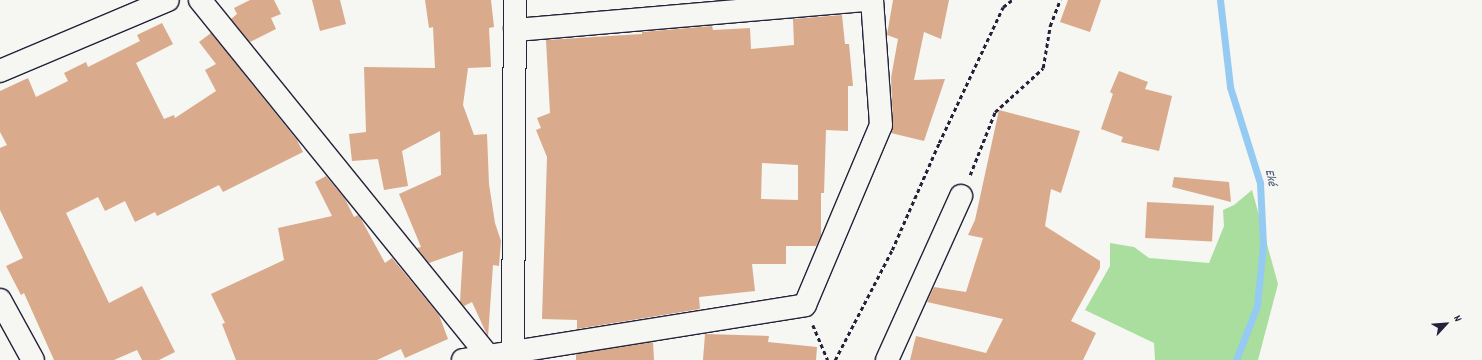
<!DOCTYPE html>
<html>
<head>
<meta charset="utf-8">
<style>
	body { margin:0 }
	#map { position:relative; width:1482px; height:360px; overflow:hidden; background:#f6f6f2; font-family:Dekko,sans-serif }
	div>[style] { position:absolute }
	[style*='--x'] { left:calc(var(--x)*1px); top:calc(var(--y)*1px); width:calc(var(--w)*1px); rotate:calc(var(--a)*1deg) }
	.green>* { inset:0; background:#aade9f }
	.stream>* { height:7px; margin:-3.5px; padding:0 3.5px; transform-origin:3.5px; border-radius:3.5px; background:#95caf3 }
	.building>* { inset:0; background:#daaa8c; transform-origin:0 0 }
	.path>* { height:2.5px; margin-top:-1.25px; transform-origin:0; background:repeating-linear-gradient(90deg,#22223b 0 4px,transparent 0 7px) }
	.roads { filter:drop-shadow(1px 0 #22223b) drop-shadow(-1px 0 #22223b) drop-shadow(0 1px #22223b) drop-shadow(0 -1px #22223b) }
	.minor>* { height:22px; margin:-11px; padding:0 11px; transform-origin:11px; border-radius:11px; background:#f6f6f2 }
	span { translate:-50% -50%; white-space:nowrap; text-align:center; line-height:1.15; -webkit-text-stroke:3px #f6f6f2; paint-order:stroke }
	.water-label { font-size:13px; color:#445472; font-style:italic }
	.north { position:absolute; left:1426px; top:304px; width:40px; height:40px; -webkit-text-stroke:3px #f6f6f2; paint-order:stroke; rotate:64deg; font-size:11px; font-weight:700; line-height:16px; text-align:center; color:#22223b }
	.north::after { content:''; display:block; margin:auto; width:14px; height:18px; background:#22223b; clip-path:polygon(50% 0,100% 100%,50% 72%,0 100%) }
</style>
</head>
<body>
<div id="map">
	<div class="green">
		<div style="clip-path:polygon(1252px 190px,1278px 284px,1258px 360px,1155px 360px,1154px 343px,1085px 310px,1110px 266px,1110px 243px,1134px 247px,1149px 258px,1209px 263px,1224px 226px,1223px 210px,1234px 205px)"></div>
	</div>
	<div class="stream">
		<div style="--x:1220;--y:0;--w:88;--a:83.4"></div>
		<div style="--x:1230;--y:87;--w:101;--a:72.6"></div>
		<div style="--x:1260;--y:183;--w:62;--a:87.2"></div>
		<div style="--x:1263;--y:245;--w:61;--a:95.6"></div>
		<div style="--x:1257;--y:306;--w:58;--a:111.3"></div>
	</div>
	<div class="building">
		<div style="clip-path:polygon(250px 0,274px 0,281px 14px,271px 18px,276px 29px,250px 42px,231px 19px,237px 14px,234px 8px)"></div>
		<div style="clip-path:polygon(312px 0,340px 0,346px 24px,320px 31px)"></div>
		<div style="clip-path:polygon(425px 0,491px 0,494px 27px,489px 28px,491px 67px,468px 68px,463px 105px,474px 135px,487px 134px,489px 184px,495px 223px,501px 241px,499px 266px,493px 265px,488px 337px,472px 302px,464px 306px,460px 302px,463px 251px,429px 263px,417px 248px,421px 247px,399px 194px,441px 175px,440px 131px,402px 151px,408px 186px,384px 190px,378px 159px,352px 161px,349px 134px,366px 132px,364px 67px,435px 68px,433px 27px,429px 28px)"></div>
		<div style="clip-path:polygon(893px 0,949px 0,941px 39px,924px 32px,914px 80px,945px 79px,924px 141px,891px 133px,893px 124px,891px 78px,898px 39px,887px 35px)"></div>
		<div style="clip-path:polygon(1068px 0,1101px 0,1090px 32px,1060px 22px)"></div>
		<div style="clip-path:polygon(evenodd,842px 15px,845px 44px,849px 44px,853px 86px,848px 86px,848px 131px,826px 130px,824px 193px,821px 193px,821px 236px,816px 246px,786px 246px,786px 264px,752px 264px,755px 291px,699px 297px,700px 309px,577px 329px,577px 320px,542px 319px,547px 157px,536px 130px,541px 128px,537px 118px,550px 113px,546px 40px,642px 34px,642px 32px,712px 26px,713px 30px,750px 28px,751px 49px,794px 45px,793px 19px,842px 15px,762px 163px,798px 165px,798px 200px,761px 199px,762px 163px)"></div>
		<div style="clip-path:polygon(162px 23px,173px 44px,136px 63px,164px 119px,174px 115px,175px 118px,216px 91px,205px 70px,216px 64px,199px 42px,211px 33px,297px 140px,303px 152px,223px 192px,219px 185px,157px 216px,155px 212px,135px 222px,125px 201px,105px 211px,98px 197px,66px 213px,109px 303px,142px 286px,175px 352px,159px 360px,142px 360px,137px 350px,114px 360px,54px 360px,24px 293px,21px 295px,6px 266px,23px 258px,0 210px,0 148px,7px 145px,0 132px,0 91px,28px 78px,36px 97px,68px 81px,64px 73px,86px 62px,88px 67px,140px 41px,137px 35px)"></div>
		<div style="clip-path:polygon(1119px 71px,1148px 82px,1145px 89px,1172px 96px,1159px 151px,1121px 142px,1123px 137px,1101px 129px,1113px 94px,1110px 92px)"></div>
		<div style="clip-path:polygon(999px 110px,1080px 131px,1061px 193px,1051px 189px,1045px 226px,1100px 261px,1100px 268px,1071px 321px,1096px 333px,1083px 360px,910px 360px,916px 336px,986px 353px,1003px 319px,927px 302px,934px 287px,966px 292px,983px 238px,968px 235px,975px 220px)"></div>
		<div style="clip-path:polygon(326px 176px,345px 199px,354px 217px,358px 215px,361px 219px,385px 263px,392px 258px,439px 315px,448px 339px,405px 358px,401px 349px,377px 360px,236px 360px,222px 324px,225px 323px,211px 294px,284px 260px,278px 228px,332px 216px,315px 182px)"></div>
		<div style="clip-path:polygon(1174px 177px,1229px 182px,1231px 202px,1172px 187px)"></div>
		<div style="left:1147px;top:202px;width:67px;height:36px;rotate:3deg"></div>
		<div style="clip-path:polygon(705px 334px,769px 336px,768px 342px,817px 347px,816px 360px,703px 360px)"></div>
		<div style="clip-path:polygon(653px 342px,654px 360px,576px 360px,576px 354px)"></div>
	</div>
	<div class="path">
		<div style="--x:970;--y:175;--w:68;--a:-68.4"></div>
		<div style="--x:995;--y:112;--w:65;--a:-42.5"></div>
		<div style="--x:1043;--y:68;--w:43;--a:-80.5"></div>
		<div style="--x:1050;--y:26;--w:28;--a:-69"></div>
		<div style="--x:813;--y:325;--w:38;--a:67"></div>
		<div style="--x:835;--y:360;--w:124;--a:-62.6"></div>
		<div style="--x:892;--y:250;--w:117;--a:-66.3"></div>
		<div style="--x:939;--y:143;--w:150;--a:-64.8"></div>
		<div style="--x:1003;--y:7;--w:11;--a:-38"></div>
	</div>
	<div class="roads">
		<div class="minor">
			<div style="--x:200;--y:0;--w:458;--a:51"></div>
			<div style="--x:515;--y:30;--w:352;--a:-4.9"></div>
			<div style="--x:0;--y:71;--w:182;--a:-22.9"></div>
			<div style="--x:0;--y:300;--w:68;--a:61.2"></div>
			<div style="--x:463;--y:360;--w:346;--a:-9.1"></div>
			<div style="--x:805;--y:305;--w:195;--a:-67.1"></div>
			<div style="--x:881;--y:125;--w:125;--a:-94.1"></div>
			<div style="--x:513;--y:360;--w:360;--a:-89.7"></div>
			<div style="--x:887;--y:360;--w:180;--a:-65.7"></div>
		</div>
	</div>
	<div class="water-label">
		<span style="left:1269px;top:178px;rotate:78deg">Eké</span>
	</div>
	<div class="north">N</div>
</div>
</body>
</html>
